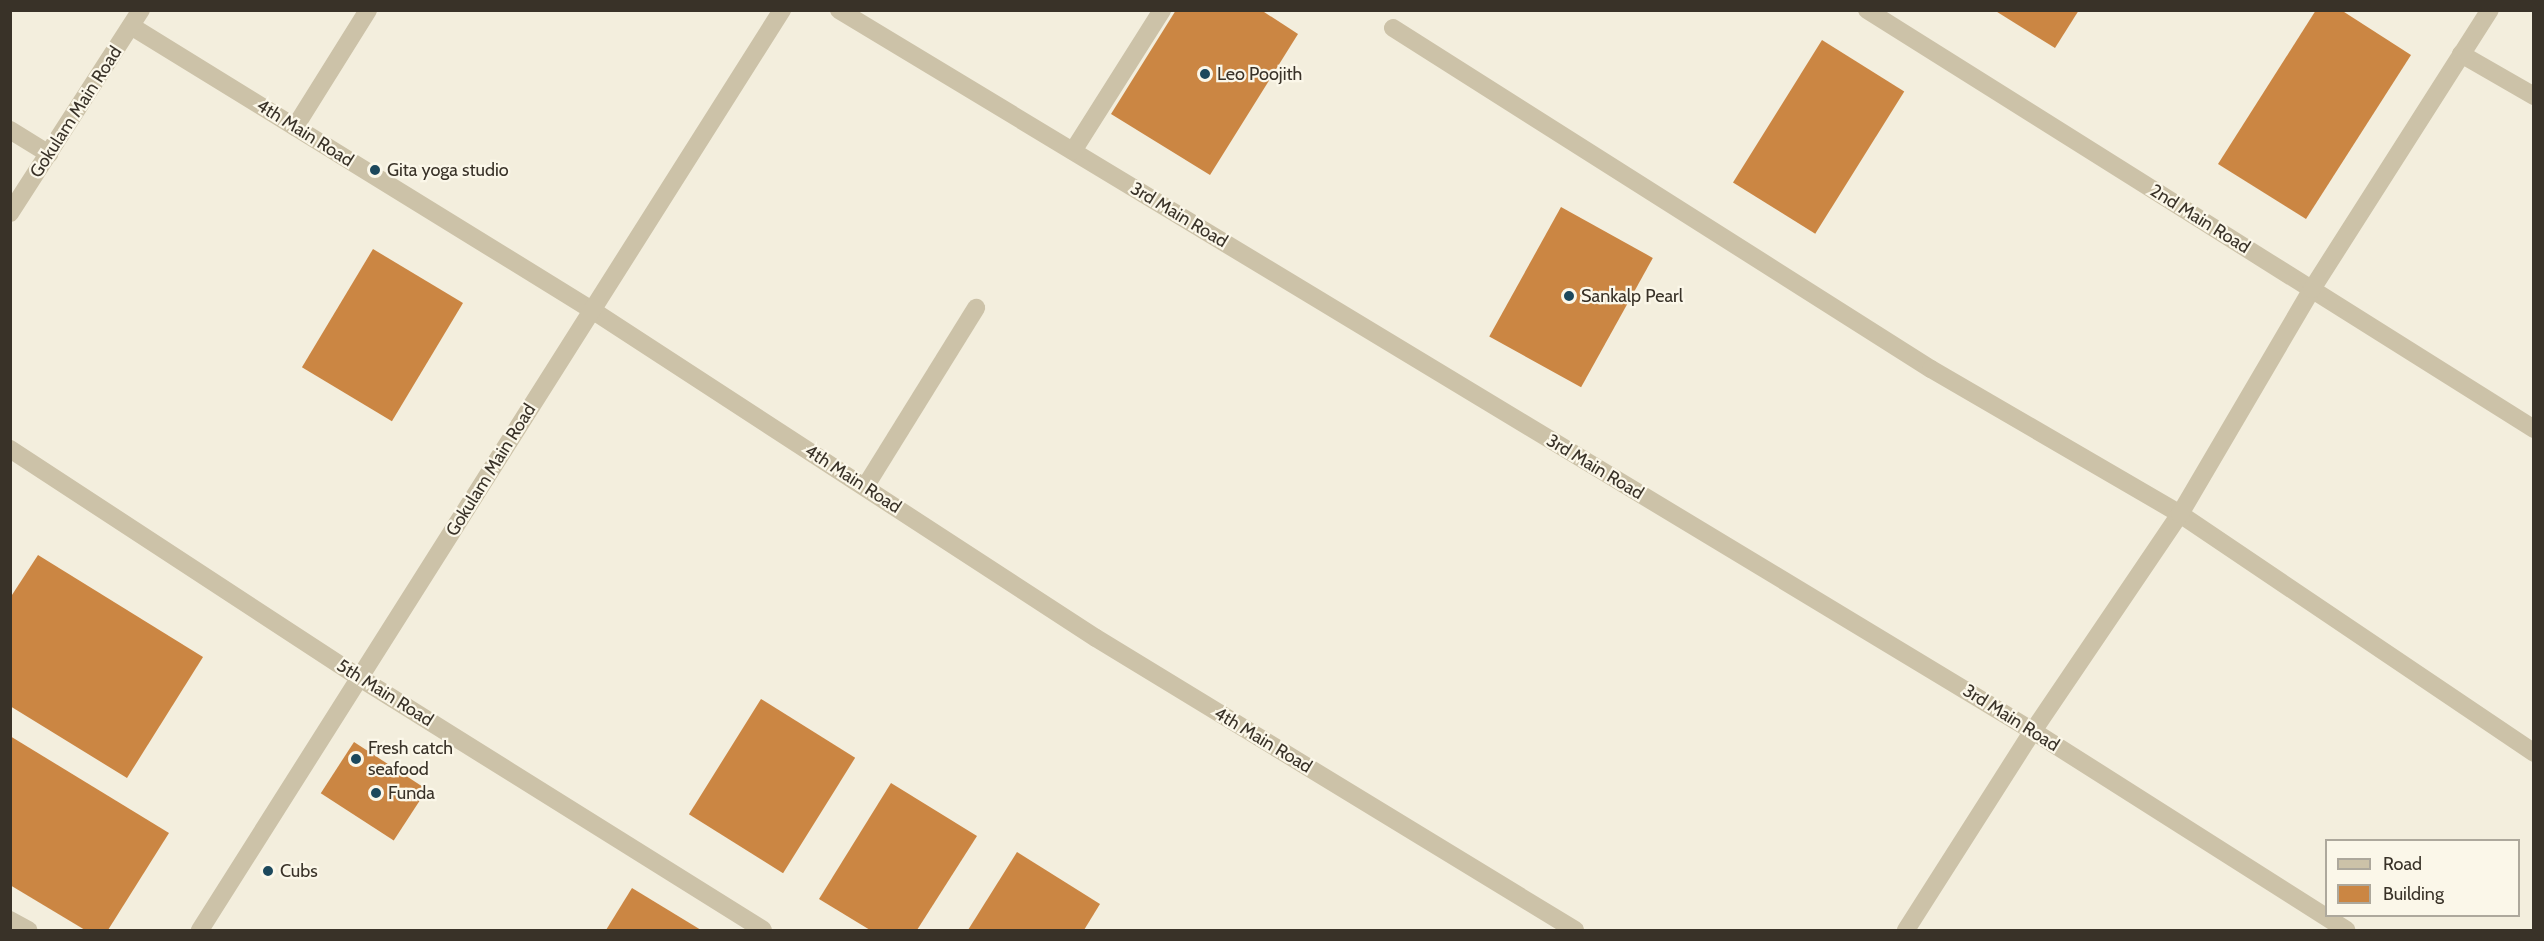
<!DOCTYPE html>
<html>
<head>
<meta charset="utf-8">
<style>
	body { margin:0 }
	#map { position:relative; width:2544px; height:941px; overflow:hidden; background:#f3eedd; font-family:Cabin,sans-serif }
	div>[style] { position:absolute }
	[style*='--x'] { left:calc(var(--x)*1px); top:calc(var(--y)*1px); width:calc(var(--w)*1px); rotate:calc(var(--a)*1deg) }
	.building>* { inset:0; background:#cb8643; transform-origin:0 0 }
	.street>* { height:18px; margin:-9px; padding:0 9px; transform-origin:9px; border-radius:9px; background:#ccc2a8 }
	.dots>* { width:16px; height:16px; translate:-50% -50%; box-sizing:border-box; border:3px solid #fbf7e9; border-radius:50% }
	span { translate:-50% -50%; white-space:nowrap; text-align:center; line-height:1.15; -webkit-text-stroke:4.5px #fbf7e9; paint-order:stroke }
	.poi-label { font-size:18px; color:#393228 }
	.left { translate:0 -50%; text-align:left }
	.street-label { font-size:18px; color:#393228 }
	.frame { position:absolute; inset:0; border:12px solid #393228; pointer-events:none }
	.legend { position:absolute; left:2325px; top:839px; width:195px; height:78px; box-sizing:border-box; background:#fbf7e9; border:2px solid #ada89c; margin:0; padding:8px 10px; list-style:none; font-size:18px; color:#393228 }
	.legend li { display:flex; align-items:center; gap:12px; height:30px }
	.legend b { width:30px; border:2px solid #ada89c }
</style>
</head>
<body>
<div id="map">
	<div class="building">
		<div style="clip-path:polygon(1176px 10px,1261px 10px,1298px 34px,1210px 175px,1111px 114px)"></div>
		<div style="clip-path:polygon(1994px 10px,2079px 10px,2055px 48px)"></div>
		<div style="clip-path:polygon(2316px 10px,2341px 10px,2411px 55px,2306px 219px,2218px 164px)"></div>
		<div style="left:1822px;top:40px;width:97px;height:168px;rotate:32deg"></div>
		<div style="left:1561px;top:207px;width:105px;height:148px;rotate:29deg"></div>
		<div style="left:373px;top:249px;width:105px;height:138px;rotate:31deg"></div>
		<div style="clip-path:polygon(38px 555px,203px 657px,127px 778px,10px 706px,10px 598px)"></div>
		<div style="left:761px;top:699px;width:111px;height:136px;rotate:32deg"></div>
		<div style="clip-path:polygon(10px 736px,169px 833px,108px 930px,85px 930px,10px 885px)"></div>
		<div style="left:354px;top:742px;width:87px;height:61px;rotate:33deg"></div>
		<div style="clip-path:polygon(891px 783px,977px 836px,917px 930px,870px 930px,819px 899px)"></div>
		<div style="clip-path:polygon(1017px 852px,1100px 904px,1084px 930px,968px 930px)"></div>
		<div style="clip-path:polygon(632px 888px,701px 930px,606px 930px)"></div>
	</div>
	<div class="street">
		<div style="--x:839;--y:10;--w:1395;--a:31.13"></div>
		<div style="--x:2033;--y:731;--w:371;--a:32.4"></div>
		<div style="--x:1867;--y:10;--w:788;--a:32.14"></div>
		<div style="--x:131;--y:26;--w:541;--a:31.64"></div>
		<div style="--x:592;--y:310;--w:601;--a:33.06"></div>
		<div style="--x:1096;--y:638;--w:561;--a:31.37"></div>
		<div style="--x:1393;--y:28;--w:637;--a:32.37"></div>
		<div style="--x:1931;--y:369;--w:288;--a:30.2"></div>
		<div style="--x:2180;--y:514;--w:427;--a:34"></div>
		<div style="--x:2461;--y:54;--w:84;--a:29.9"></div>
		<div style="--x:295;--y:127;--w:138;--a:-58"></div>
		<div style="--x:10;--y:130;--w:46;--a:31.6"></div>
		<div style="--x:1073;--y:151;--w:167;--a:-57.7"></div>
		<div style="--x:10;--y:213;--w:242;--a:-57.2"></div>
		<div style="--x:10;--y:449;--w:418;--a:33.2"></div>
		<div style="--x:360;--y:678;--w:475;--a:32"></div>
		<div style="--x:865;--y:487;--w:211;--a:-58.2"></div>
		<div style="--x:10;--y:920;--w:21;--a:29"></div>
		<div style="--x:200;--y:930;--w:1089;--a:-57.68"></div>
		<div style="--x:1906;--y:930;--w:236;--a:-57.5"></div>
		<div style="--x:2033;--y:731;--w:262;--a:-55.9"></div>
		<div style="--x:2180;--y:514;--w:261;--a:-59.6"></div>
		<div style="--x:2312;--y:289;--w:331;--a:-57.5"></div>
	</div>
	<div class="dots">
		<div style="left:1205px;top:74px;background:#1c485c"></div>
		<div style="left:375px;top:170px;background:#1c485c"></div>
		<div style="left:1569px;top:296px;background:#1c485c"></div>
		<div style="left:356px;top:759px;background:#1c485c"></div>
		<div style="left:376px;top:793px;background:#1c485c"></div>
		<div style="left:268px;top:871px;background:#1c485c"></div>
	</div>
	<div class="poi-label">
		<span class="left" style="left:1217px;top:74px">Leo Poojith</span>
		<span class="left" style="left:387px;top:170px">Gita yoga studio</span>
		<span class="left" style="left:1581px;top:296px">Sankalp Pearl</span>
		<span class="left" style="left:368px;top:759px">Fresh catch<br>seafood</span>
		<span class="left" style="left:388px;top:793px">Funda</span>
		<span class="left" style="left:280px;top:871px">Cubs</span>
	</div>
	<div class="street-label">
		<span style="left:76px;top:112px;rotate:-57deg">Gokulam Main Road</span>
		<span style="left:305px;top:133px;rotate:32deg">4th Main Road</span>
		<span style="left:1179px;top:215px;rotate:31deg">3rd Main Road</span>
		<span style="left:2200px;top:219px;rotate:32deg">2nd Main Road</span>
		<span style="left:1595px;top:467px;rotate:31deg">3rd Main Road</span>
		<span style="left:491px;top:470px;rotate:-58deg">Gokulam Main Road</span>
		<span style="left:853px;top:479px;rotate:33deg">4th Main Road</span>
		<span style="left:385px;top:693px;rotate:32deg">5th Main Road</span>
		<span style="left:2011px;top:718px;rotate:32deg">3rd Main Road</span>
		<span style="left:1263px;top:740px;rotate:31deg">4th Main Road</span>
	</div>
	<div class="frame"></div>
	<ul class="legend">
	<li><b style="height:8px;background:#ccc2a8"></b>Road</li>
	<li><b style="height:16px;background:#cb8643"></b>Building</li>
	</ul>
</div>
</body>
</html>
